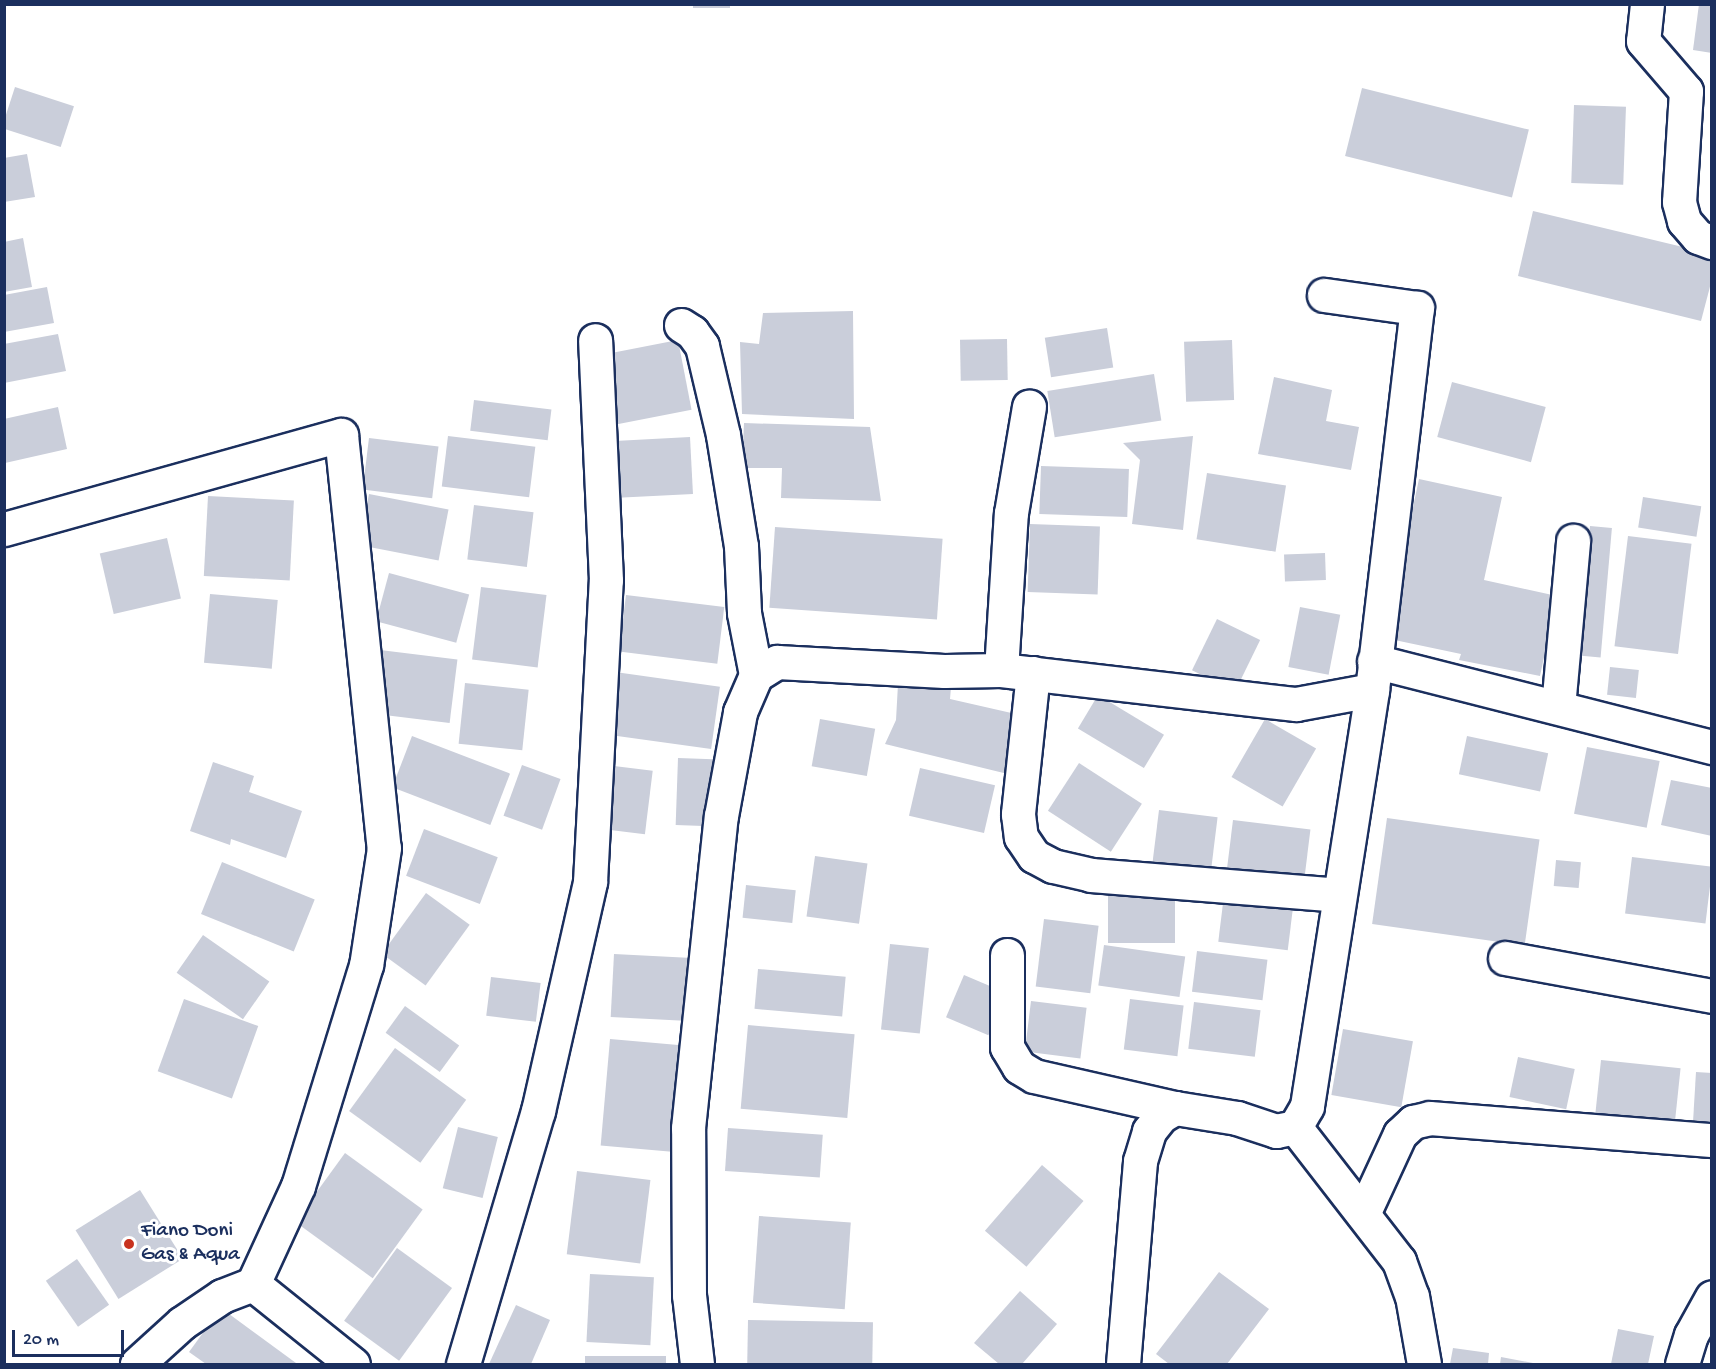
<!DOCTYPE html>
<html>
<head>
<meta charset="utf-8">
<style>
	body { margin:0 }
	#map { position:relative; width:1716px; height:1369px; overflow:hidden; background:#fff; font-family:"Gochi Hand",sans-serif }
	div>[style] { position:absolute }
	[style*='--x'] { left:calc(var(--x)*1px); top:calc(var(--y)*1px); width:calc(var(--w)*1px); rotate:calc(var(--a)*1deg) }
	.building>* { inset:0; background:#caceda; transform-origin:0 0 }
	.roads { filter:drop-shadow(2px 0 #1b2f5e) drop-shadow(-2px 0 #1b2f5e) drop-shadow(0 2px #1b2f5e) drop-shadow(0 -2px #1b2f5e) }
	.minor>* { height:33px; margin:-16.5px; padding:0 16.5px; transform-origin:16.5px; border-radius:16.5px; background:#fff }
	.dots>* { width:16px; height:16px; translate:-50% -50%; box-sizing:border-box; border:3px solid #fff; border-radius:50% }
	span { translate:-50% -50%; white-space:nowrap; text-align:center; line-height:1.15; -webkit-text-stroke:6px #fff; paint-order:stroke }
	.poi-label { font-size:21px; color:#1b2f5e }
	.left { translate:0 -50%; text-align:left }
	.frame { position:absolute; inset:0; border:6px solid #1b2f5e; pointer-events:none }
	.scale { position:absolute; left:12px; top:1330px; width:112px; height:27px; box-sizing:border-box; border:3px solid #1b2f5e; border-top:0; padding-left:8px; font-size:18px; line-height:21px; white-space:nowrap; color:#1b2f5e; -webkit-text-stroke:4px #fff; paint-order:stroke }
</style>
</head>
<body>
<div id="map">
	<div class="building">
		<div style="left:693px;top:4px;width:37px;height:4px"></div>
		<div style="clip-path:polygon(1699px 4px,1712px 4px,1712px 53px,1693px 50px)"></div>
		<div style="left:15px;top:87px;width:62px;height:43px;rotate:18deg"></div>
		<div style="left:1362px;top:88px;width:172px;height:70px;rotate:14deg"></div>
		<div style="left:1574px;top:105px;width:52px;height:78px;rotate:2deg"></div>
		<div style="clip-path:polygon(27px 154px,35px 197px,4px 202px,4px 158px)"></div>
		<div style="clip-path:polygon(1533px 211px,1712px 254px,1712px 279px,1701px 321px,1518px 276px)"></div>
		<div style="clip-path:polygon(23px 238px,32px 287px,4px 292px,4px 242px)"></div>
		<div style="clip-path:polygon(47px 287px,54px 323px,4px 332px,4px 295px)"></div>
		<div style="clip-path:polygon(853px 311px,854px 419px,742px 414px,740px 342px,759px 344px,763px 313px)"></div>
		<div style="left:1107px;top:328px;width:40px;height:63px;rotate:81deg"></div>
		<div style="clip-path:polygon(58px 334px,66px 371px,4px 383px,4px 344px)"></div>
		<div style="left:1007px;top:339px;width:41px;height:47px;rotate:89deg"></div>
		<div style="left:678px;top:340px;width:71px;height:77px;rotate:79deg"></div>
		<div style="left:1232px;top:340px;width:60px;height:48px;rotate:88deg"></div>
		<div style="left:1154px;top:374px;width:47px;height:108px;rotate:81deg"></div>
		<div style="clip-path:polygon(1274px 377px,1332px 390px,1326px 421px,1359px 427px,1351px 470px,1258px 454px)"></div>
		<div style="left:1452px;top:382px;width:97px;height:57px;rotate:15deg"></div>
		<div style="left:474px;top:400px;width:78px;height:31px;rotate:7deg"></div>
		<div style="clip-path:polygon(58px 407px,67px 449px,5px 463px,4px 419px)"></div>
		<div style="clip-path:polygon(744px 423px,870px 427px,881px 501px,781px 498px,782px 468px,742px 468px)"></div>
		<div style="left:448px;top:436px;width:88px;height:51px;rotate:7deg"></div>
		<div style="clip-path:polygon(1193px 436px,1183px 530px,1132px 524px,1140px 460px,1123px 443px)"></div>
		<div style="left:690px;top:437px;width:57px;height:80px;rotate:87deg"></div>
		<div style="left:369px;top:438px;width:70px;height:52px;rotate:7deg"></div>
		<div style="left:1041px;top:466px;width:88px;height:48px;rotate:2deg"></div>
		<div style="left:1207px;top:473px;width:80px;height:67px;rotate:9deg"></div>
		<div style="clip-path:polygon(1419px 479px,1502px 497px,1484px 580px,1557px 596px,1540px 676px,1459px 660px,1461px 654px,1385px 638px)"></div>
		<div style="left:369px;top:494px;width:81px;height:52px;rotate:11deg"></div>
		<div style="left:208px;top:496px;width:86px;height:80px;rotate:3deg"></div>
		<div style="left:1643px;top:497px;width:59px;height:31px;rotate:9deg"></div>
		<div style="left:474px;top:505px;width:60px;height:55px;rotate:7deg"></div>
		<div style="left:1030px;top:524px;width:70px;height:68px;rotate:2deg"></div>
		<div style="left:1590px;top:526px;width:22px;height:130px;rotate:5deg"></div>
		<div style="left:775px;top:527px;width:168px;height:81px;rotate:4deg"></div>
		<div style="left:1628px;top:536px;width:64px;height:111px;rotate:7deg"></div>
		<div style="left:167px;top:538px;width:62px;height:69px;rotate:77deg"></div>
		<div style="left:1325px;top:553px;width:27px;height:41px;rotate:88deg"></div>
		<div style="left:389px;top:573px;width:83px;height:50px;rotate:15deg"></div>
		<div style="left:481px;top:587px;width:66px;height:73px;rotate:7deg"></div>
		<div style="left:210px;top:594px;width:68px;height:69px;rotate:5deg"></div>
		<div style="left:626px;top:595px;width:99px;height:57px;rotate:7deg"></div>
		<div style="left:1300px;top:607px;width:41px;height:61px;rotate:11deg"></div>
		<div style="left:1217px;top:619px;width:48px;height:57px;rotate:26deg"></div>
		<div style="left:380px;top:650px;width:78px;height:64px;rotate:7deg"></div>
		<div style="left:1610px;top:667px;width:29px;height:28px;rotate:6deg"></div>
		<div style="left:608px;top:671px;width:113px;height:63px;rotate:8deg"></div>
		<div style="left:465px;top:683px;width:64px;height:61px;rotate:6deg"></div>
		<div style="clip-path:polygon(898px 684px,951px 687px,950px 699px,1020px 715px,1016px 776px,885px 744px,896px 720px)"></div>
		<div style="left:1098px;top:695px;width:77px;height:39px;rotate:31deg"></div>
		<div style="left:820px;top:719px;width:56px;height:48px;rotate:10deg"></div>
		<div style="left:1265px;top:719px;width:59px;height:67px;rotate:30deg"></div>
		<div style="left:412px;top:736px;width:105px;height:55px;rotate:21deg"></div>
		<div style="left:1467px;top:736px;width:83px;height:39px;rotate:12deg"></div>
		<div style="left:1587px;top:747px;width:74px;height:68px;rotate:11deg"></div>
		<div style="left:678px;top:758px;width:35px;height:67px;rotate:2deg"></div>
		<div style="clip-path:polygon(213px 762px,254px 776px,249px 792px,302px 811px,286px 858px,231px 839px,230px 845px,190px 831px)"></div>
		<div style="left:1079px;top:763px;width:75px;height:57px;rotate:33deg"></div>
		<div style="left:522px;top:765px;width:41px;height:54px;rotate:20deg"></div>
		<div style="left:614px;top:766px;width:39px;height:64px;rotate:7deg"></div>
		<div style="left:920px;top:768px;width:77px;height:49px;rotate:13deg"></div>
		<div style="clip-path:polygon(1671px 780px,1712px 788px,1712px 836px,1661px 825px)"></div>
		<div style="left:1159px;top:810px;width:59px;height:57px;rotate:7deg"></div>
		<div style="left:1387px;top:818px;width:154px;height:107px;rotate:8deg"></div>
		<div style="left:1233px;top:820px;width:78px;height:55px;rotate:7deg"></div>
		<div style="left:424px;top:829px;width:79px;height:50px;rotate:21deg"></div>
		<div style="left:815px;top:856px;width:53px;height:61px;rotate:8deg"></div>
		<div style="left:1632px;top:857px;width:81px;height:57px;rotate:7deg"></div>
		<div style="left:1556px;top:860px;width:25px;height:26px;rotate:5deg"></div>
		<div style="left:222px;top:862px;width:100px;height:56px;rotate:22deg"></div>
		<div style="left:746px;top:885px;width:50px;height:33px;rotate:6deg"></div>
		<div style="left:1108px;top:886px;width:67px;height:57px"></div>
		<div style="left:426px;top:893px;width:54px;height:75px;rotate:36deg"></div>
		<div style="left:1224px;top:895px;width:70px;height:47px;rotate:7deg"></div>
		<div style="left:1044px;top:919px;width:55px;height:68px;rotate:7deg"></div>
		<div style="left:203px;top:935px;width:81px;height:46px;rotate:35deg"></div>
		<div style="left:890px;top:944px;width:39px;height:86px;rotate:6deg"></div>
		<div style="left:1104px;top:945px;width:82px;height:41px;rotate:8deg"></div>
		<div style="left:1197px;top:951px;width:71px;height:41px;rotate:7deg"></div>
		<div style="left:614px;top:954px;width:83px;height:63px;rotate:3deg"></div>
		<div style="left:758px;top:969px;width:88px;height:40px;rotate:5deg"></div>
		<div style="left:964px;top:975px;width:46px;height:46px;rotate:23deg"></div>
		<div style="left:491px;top:977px;width:50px;height:39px;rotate:7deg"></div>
		<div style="left:184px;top:999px;width:79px;height:77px;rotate:20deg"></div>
		<div style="left:1130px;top:999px;width:54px;height:51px;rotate:7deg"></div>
		<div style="left:1031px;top:1001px;width:56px;height:51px;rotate:7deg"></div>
		<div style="left:1194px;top:1002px;width:67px;height:47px;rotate:7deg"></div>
		<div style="left:405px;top:1006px;width:67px;height:33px;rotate:36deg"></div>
		<div style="left:748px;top:1025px;width:107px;height:84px;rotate:5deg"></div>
		<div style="left:1343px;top:1029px;width:71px;height:67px;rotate:10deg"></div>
		<div style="left:610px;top:1039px;width:77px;height:107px;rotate:5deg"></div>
		<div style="left:395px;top:1048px;width:88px;height:78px;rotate:36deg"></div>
		<div style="left:1518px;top:1057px;width:58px;height:41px;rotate:12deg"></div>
		<div style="left:1601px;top:1060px;width:80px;height:55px;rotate:6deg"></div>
		<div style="clip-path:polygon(1696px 1072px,1712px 1073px,1712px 1124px,1693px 1122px)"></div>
		<div style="left:458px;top:1127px;width:41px;height:63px;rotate:14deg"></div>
		<div style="left:728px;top:1128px;width:95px;height:43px;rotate:4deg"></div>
		<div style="left:345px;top:1153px;width:96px;height:85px;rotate:36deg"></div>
		<div style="left:1042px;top:1165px;width:55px;height:87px;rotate:41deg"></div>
		<div style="left:577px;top:1171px;width:74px;height:84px;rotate:7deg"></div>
		<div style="left:140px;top:1190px;width:81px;height:76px;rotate:58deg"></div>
		<div style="left:759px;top:1216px;width:92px;height:87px;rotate:4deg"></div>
		<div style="left:397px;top:1248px;width:68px;height:90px;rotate:36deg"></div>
		<div style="left:77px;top:1259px;width:56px;height:38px;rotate:55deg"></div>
		<div style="clip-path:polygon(1219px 1272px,1269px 1309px,1227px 1364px,1169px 1364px,1156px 1354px)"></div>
		<div style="left:590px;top:1274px;width:64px;height:68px;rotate:3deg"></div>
		<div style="clip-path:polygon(1020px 1291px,1057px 1324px,1022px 1364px,999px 1364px,974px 1343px)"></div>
		<div style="clip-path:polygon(516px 1305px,550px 1320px,531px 1364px,489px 1364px)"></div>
		<div style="clip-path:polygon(221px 1308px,296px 1363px,295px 1364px,206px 1364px,189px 1352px)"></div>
		<div style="left:748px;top:1320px;width:125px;height:44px;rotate:1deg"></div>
		<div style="clip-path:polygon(1618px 1329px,1654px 1336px,1648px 1364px,1611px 1364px)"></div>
		<div style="clip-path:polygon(1453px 1348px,1489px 1353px,1488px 1364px,1450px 1364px)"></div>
		<div style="left:585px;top:1356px;width:81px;height:8px"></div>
		<div style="clip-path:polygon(1501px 1357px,1533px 1363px,1533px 1364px,1500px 1364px)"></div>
	</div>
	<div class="roads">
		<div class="minor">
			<div style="--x:1647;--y:4;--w:37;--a:96"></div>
			<div style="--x:1643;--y:41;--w:66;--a:49.3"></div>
			<div style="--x:1686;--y:91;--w:111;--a:93.6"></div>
			<div style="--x:1679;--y:202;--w:20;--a:75"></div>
			<div style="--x:1684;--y:221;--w:21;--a:49"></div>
			<div style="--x:1698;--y:237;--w:15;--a:20"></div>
			<div style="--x:681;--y:325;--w:13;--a:32"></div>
			<div style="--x:692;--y:332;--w:17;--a:54"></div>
			<div style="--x:702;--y:346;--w:91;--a:76.7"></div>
			<div style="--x:723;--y:435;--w:112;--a:80.8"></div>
			<div style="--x:741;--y:546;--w:67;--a:87.4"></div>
			<div style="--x:744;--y:613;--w:63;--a:79"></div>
			<div style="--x:4;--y:529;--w:350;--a:-15.6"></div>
			<div style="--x:341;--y:435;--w:415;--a:84.1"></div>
			<div style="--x:384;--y:848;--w:118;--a:98.7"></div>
			<div style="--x:366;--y:965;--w:231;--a:107.1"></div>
			<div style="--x:298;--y:1186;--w:108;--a:114.7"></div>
			<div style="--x:253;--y:1284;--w:33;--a:159"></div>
			<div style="--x:222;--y:1296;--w:48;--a:146"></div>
			<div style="--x:182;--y:1323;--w:61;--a:137.7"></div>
			<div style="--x:1374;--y:661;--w:349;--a:14.3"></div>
			<div style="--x:1001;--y:670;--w:157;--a:-86.4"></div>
			<div style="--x:1011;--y:513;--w:108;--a:-80.4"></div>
			<div style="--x:1033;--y:673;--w:142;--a:96.1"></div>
			<div style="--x:1018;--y:814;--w:23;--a:83"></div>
			<div style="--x:1021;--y:837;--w:23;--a:56"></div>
			<div style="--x:1034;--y:856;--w:21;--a:28"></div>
			<div style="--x:1053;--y:866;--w:39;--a:13"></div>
			<div style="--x:1091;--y:875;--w:247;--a:4.6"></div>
			<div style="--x:1558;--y:707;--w:167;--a:-84.8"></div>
			<div style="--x:1007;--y:955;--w:92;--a:90"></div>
			<div style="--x:1007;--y:1047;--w:23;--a:59"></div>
			<div style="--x:1019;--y:1067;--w:17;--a:31"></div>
			<div style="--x:1034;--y:1076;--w:145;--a:12.8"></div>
			<div style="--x:1505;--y:958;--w:210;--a:10.4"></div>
			<div style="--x:1295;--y:1127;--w:170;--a:52.2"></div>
			<div style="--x:1399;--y:1261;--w:37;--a:70"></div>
			<div style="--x:1412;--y:1296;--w:69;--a:80"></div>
			<div style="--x:1363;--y:1214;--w:88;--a:-65.2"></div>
			<div style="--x:1400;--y:1134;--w:18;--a:-43"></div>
			<div style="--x:1413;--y:1122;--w:17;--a:-13"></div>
			<div style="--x:1430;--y:1118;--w:283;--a:4.5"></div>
			<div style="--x:253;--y:1284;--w:128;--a:38.7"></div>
			<div style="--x:463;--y:1364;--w:264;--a:-73.5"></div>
			<div style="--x:538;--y:1111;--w:235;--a:-77.2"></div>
			<div style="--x:590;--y:882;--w:302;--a:-87"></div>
			<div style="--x:606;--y:580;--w:240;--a:-92.6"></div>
			<div style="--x:697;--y:1364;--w:69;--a:-96.6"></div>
			<div style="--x:689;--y:1295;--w:167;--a:-90.3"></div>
			<div style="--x:688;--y:1128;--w:314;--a:-84"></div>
			<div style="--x:721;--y:816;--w:106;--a:-79.6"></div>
			<div style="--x:740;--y:712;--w:40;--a:-66.6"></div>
			<div style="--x:756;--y:675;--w:25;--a:-32"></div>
			<div style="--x:777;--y:662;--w:167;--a:3.1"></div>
			<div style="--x:944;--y:671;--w:57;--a:-1"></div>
			<div style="--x:1001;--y:670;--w:297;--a:6.6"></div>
			<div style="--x:1296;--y:704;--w:77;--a:-10.4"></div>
			<div style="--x:1123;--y:1364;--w:204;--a:-85.2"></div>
			<div style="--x:1140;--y:1161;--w:31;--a:-73"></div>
			<div style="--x:1149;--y:1131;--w:19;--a:-51"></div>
			<div style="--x:1161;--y:1116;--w:16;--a:-30"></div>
			<div style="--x:1175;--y:1108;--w:63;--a:9.2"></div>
			<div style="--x:1237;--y:1118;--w:41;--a:18.4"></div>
			<div style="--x:1276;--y:1131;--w:19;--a:-12"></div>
			<div style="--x:1295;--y:1127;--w:24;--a:-60"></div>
			<div style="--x:1307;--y:1106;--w:421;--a:-81.1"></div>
			<div style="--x:1372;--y:690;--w:385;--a:-83.3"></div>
			<div style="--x:1417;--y:308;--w:94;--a:-172"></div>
			<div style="--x:1682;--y:1364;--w:30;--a:-73"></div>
			<div style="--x:1691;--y:1335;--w:43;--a:-61.1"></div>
		</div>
	</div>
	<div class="dots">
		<div style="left:129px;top:1244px;background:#c8321e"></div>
	</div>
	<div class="poi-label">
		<span class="left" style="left:141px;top:1244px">Fiano Doni<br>Gas &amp; Aqua</span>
	</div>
	<div class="frame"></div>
	<div class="scale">20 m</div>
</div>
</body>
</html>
